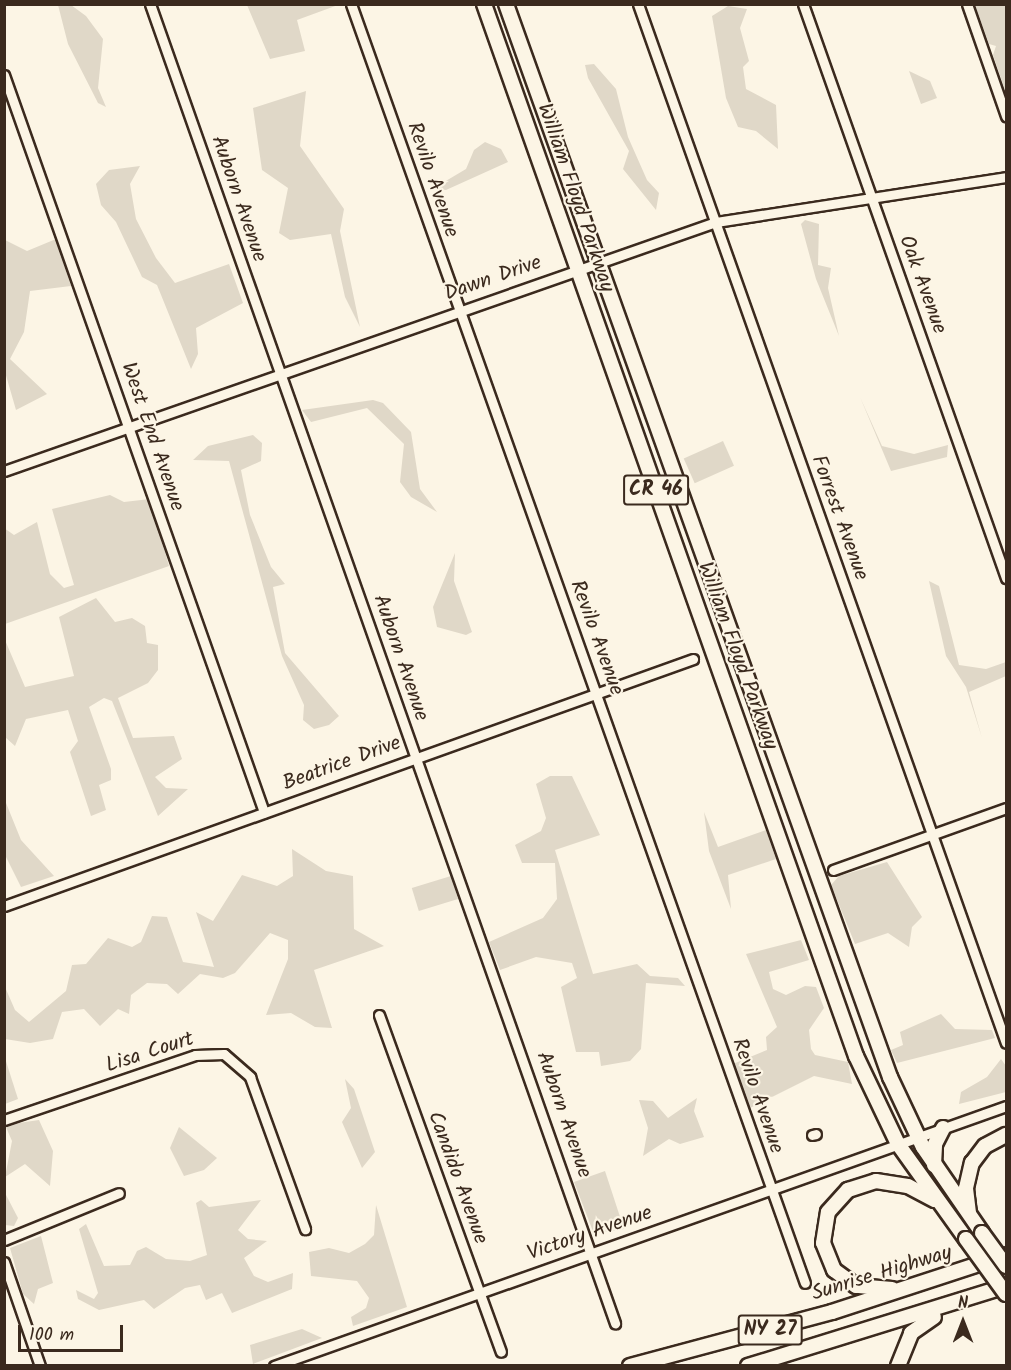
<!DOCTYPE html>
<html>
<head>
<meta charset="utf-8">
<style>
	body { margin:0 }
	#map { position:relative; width:1011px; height:1370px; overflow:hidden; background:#fcf5e5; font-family:Kalam,sans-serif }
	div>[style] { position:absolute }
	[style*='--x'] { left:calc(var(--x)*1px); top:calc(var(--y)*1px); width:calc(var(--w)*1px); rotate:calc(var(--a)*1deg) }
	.green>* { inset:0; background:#e0d8c8; transform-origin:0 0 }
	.roads { filter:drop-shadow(2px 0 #3b2a1e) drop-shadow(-2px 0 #3b2a1e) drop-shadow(0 2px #3b2a1e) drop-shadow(0 -2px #3b2a1e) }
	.minor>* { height:9px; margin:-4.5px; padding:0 4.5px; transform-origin:4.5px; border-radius:4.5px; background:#fcf5e5 }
	.highway>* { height:14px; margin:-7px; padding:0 7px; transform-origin:7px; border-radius:7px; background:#fcf5e5 }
	.bridges { filter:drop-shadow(2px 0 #3b2a1e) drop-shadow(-2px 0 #3b2a1e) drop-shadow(0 2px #3b2a1e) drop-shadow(0 -2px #3b2a1e) }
	.highway-bridge>* { height:14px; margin:-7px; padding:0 7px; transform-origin:7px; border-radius:7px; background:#fcf5e5 }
	span { translate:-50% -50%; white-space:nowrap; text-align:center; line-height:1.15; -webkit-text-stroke:4.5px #fcf5e5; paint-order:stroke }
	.shield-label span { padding:2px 4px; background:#fcf5e5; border:2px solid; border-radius:4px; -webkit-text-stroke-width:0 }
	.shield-label { font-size:20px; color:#3b2a1e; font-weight:700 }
	.street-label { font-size:21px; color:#3b2a1e }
	.frame { position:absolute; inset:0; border:6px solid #3b2a1e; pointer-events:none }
	.north { position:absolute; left:933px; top:1292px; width:60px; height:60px; -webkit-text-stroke:4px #fcf5e5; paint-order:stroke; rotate:0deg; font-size:16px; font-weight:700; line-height:24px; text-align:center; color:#3b2a1e }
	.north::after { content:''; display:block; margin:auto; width:21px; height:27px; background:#3b2a1e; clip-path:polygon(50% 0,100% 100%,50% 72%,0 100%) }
	.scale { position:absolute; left:18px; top:1325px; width:105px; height:27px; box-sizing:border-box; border:3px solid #3b2a1e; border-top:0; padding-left:8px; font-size:18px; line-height:21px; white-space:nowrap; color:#3b2a1e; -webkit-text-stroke:4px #fcf5e5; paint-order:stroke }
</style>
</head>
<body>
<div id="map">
	<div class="green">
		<div style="clip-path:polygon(58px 5px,71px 5px,86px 16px,103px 39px,98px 88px,106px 107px,98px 103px,68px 44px)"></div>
		<div style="clip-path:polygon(247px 5px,247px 4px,338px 5px,297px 20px,305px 51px,270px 59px)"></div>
		<div style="clip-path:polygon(975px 5px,1006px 5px,1006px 93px,993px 55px,996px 46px,989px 44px)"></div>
		<div style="clip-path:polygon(728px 6px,747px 9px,740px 28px,749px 61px,743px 67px,746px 89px,776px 105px,778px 149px,756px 131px,738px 127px,726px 98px,712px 16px)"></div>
		<div style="clip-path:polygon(594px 64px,616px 89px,628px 137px,647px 180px,659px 193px,656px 210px,623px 169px,629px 151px,588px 78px,585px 65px)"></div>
		<div style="clip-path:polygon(909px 71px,930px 81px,937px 98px,921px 104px)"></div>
		<div style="clip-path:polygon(306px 91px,300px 146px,344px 209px,340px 231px,360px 327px,345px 297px,331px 234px,290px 240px,279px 233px,288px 188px,262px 170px,253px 108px)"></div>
		<div style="clip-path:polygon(485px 142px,501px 149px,508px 162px,446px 190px,434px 188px,466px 169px,474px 150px)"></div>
		<div style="clip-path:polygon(140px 166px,130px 184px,136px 219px,156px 258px,175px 283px,229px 264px,243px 303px,196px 328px,198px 354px,191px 369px,157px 285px,142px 277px,116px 222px,101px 205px,96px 184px,109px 170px)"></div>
		<div style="clip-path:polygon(805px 220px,819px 224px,818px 265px,831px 268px,828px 288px,839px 336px,816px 279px,801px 224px)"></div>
		<div style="clip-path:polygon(56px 239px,71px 286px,30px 291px,24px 332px,10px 359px,47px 394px,16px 410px,5px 372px,5px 240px,27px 251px)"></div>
		<div style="clip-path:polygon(860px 397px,882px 446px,914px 454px,948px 445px,947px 457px,891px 471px)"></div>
		<div style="clip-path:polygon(373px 400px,383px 403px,411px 432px,420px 489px,437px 512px,411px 497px,400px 482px,404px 444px,367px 408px,311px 422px,302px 410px)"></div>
		<div style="clip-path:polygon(253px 435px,262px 443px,261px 461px,241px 470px,250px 515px,271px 567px,285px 584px,273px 587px,285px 653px,339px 716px,329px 725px,314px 729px,303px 720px,304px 705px,282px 656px,229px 461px,193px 460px,208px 446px)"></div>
		<div style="left:723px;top:441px;width:27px;height:43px;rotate:66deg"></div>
		<div style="clip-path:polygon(110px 495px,124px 502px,150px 499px,169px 566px,5px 624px,4px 528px,14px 535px,37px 522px,50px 574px,64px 588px,74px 585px,52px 509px)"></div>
		<div style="clip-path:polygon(455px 553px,454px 581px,472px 632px,466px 635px,437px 627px,433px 607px)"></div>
		<div style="clip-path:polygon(929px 581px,939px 586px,959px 665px,986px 669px,1006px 662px,1006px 676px,969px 692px,982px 738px,966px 687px,946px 656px)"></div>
		<div style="clip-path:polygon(96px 598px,115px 622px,132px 618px,145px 626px,147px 643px,158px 645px,158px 670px,148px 683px,118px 698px,133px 738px,174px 736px,182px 759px,155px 777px,166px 788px,188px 789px,158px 816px,112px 701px,104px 698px,89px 707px,111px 769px,111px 780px,99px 785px,106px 810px,91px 816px,70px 752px,78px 741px,68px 710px,26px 719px,15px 746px,5px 737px,5px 640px,25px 687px,74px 676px,59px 617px)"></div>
		<div style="clip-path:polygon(550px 776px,572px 776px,600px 835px,555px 850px,593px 974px,637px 964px,650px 976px,678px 978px,685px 986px,646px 983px,641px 1049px,630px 1061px,601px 1066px,599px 1052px,576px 1052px,561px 987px,577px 978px,572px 963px,536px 957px,500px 970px,489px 942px,543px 918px,557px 899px,555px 863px,522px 863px,515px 845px,541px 831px,546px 818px,536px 784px)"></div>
		<div style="clip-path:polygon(4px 798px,21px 840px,54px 876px,21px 887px,5px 855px)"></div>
		<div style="clip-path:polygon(704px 812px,718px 847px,766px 830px,776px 859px,728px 875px,731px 909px,709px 851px)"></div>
		<div style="clip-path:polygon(292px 849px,326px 871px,353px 876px,354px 929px,384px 946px,314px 970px,332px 1028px,315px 1027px,291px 1013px,266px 1015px,288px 959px,288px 940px,270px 933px,235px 973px,223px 978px,200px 974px,178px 994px,167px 984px,147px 983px,131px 995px,129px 1014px,118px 1009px,100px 1026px,84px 1009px,62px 1012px,53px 1039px,30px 1043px,5px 1039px,5px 987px,15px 1010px,29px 1022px,66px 991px,72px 965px,86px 964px,108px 938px,132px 947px,141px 942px,152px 916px,167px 917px,183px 962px,214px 967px,196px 912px,213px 921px,242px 875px,277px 886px,293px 876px)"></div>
		<div style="clip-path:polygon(887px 862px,922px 917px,912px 927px,909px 947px,888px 933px,855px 944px,831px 885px,839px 876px)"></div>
		<div style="left:451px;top:876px;width:24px;height:41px;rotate:73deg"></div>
		<div style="clip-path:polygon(801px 940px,809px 960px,769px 972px,773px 989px,786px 995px,805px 986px,816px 987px,824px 1008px,809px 1030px,811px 1049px,815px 1055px,848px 1062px,852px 1084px,814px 1076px,750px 1108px,733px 1064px,767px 1050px,766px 1037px,777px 1027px,746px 954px)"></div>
		<div style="clip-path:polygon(941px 1014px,955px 1029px,992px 1030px,995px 1038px,897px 1063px,891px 1050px,903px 1045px,900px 1032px)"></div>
		<div style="clip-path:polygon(4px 1055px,18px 1099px,5px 1104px,4px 1104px)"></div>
		<div style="clip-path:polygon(1001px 1059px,1006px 1066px,1006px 1092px,959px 1104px,961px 1092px,987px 1077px)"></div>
		<div style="clip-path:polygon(345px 1079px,354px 1089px,375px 1152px,362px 1168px,342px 1122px,351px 1108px)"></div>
		<div style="clip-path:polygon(697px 1098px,694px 1111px,704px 1137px,680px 1144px,669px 1139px,643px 1156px,648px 1128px,639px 1100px,653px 1101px,668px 1118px)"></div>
		<div style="clip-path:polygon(39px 1120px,53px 1151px,50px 1186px,25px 1164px,5px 1177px,12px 1141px,5px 1125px)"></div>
		<div style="clip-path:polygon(179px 1127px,217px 1158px,204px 1170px,184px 1176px,170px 1148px)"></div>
		<div style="clip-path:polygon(605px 1171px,624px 1229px,594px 1234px,574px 1182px)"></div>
		<div style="clip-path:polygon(5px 1193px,18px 1218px,14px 1226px,5px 1225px)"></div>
		<div style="clip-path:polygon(201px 1200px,209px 1207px,261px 1200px,238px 1230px,248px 1239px,267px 1241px,244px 1258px,254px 1276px,268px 1282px,293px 1273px,292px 1289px,232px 1313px,222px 1293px,206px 1300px,200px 1285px,185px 1288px,154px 1309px,144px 1300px,99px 1310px,78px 1299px,76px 1290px,94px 1299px,98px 1293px,79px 1229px,86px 1224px,104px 1266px,130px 1265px,137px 1251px,146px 1247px,166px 1259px,190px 1261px,207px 1255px,196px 1203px)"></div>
		<div style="clip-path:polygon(376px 1205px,407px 1307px,353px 1326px,351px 1317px,366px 1308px,369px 1298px,357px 1281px,311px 1276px,309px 1252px,329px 1248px,349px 1253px,365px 1244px,374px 1235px)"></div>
		<div style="clip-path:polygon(41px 1236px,53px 1283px,38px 1289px,34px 1304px,23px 1294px,10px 1248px)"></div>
		<div style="clip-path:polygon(302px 1329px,322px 1338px,253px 1364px,250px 1345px)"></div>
	</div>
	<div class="roads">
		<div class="minor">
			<div style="--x:150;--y:4;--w:1399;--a:70.58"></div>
			<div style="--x:351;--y:4;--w:1357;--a:70.46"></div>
			<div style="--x:638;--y:4;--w:1102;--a:70.5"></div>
			<div style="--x:803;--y:4;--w:609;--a:70.52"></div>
			<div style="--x:967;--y:4;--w:119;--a:70.8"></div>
			<div style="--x:4;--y:75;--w:782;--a:70.57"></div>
			<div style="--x:4;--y:471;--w:754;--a:-19.28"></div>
			<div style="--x:716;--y:222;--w:293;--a:-8.8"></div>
			<div style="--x:833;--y:870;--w:184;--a:-19.7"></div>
			<div style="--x:4;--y:906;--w:732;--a:-19.72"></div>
			<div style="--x:379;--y:1015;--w:358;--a:70.1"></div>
			<div style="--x:4;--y:1120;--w:202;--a:-18.8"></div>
			<div style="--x:195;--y:1055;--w:29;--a:-2"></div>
			<div style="--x:224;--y:1054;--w:35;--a:41"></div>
			<div style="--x:250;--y:1077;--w:162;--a:70.1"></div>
			<div style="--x:812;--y:1135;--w:4;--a:-14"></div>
			<div style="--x:4;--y:1240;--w:124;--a:-22.2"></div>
			<div style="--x:4;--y:1262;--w:110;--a:70.9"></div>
			<div style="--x:274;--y:1366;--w:777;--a:-19.55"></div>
		</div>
		<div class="highway">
			<div style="--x:484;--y:4;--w:1116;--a:70.53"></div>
			<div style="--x:856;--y:1056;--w:98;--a:64.5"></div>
			<div style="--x:898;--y:1144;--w:117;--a:54.4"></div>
			<div style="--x:506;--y:4;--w:1140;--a:70.31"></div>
			<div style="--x:890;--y:1077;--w:77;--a:64.8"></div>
			<div style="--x:923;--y:1147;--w:104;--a:55.5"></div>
			<div style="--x:934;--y:1165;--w:21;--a:-87"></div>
			<div style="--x:935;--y:1144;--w:18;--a:-63"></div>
			<div style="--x:969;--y:1213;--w:25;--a:-97"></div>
			<div style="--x:966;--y:1188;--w:26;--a:-77"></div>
			<div style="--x:972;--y:1163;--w:21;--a:-53"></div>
			<div style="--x:985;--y:1146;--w:24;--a:-28"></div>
			<div style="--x:892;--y:1289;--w:36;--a:-175"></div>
			<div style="--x:856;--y:1286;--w:27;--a:-144"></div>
			<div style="--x:834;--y:1270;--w:29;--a:-112"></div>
			<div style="--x:823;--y:1243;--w:31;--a:-81"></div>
			<div style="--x:828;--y:1212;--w:30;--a:-48"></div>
			<div style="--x:848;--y:1190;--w:29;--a:-18"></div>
			<div style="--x:876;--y:1181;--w:32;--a:9"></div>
			<div style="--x:908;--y:1186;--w:30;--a:28"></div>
			<div style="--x:630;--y:1366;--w:209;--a:-15"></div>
			<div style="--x:832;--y:1312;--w:183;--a:-18.1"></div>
			<div style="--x:748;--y:1366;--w:270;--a:-17.2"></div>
			<div style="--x:898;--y:1366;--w:35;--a:-68"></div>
			<div style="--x:911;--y:1333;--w:28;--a:-35"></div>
		</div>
	</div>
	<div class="bridges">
		<div class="highway-bridge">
			<div style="--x:982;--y:1233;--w:41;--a:54"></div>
			<div style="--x:966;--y:1239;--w:68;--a:54"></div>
		</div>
	</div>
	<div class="shield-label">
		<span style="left:656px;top:490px">CR 46</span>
		<span style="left:770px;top:1330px">NY 27</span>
	</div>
	<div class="street-label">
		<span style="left:432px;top:180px;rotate:71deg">Revilo Avenue</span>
		<span style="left:575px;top:198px;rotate:71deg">William Floyd Parkway</span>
		<span style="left:238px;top:199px;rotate:71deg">Auborn Avenue</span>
		<span style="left:493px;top:279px;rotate:-19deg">Dawn Drive</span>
		<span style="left:922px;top:285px;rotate:70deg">Oak Avenue</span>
		<span style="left:152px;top:437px;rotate:71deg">West End Avenue</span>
		<span style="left:839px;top:518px;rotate:70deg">Forrest Avenue</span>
		<span style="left:596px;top:638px;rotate:70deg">Revilo Avenue</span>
		<span style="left:737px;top:656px;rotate:70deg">William Floyd Parkway</span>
		<span style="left:400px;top:658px;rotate:71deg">Auborn Avenue</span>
		<span style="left:342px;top:764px;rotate:-20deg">Beatrice Drive</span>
		<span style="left:150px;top:1053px;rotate:-18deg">Lisa Court</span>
		<span style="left:757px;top:1096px;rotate:71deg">Revilo Avenue</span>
		<span style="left:563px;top:1115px;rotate:71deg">Auborn Avenue</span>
		<span style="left:457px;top:1178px;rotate:70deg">Candido Avenue</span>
		<span style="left:590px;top:1234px;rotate:-19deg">Victory Avenue</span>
		<span style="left:882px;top:1274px;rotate:-17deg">Sunrise Highway</span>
	</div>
	<div class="frame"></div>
	<div class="north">N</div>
	<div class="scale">100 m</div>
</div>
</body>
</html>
